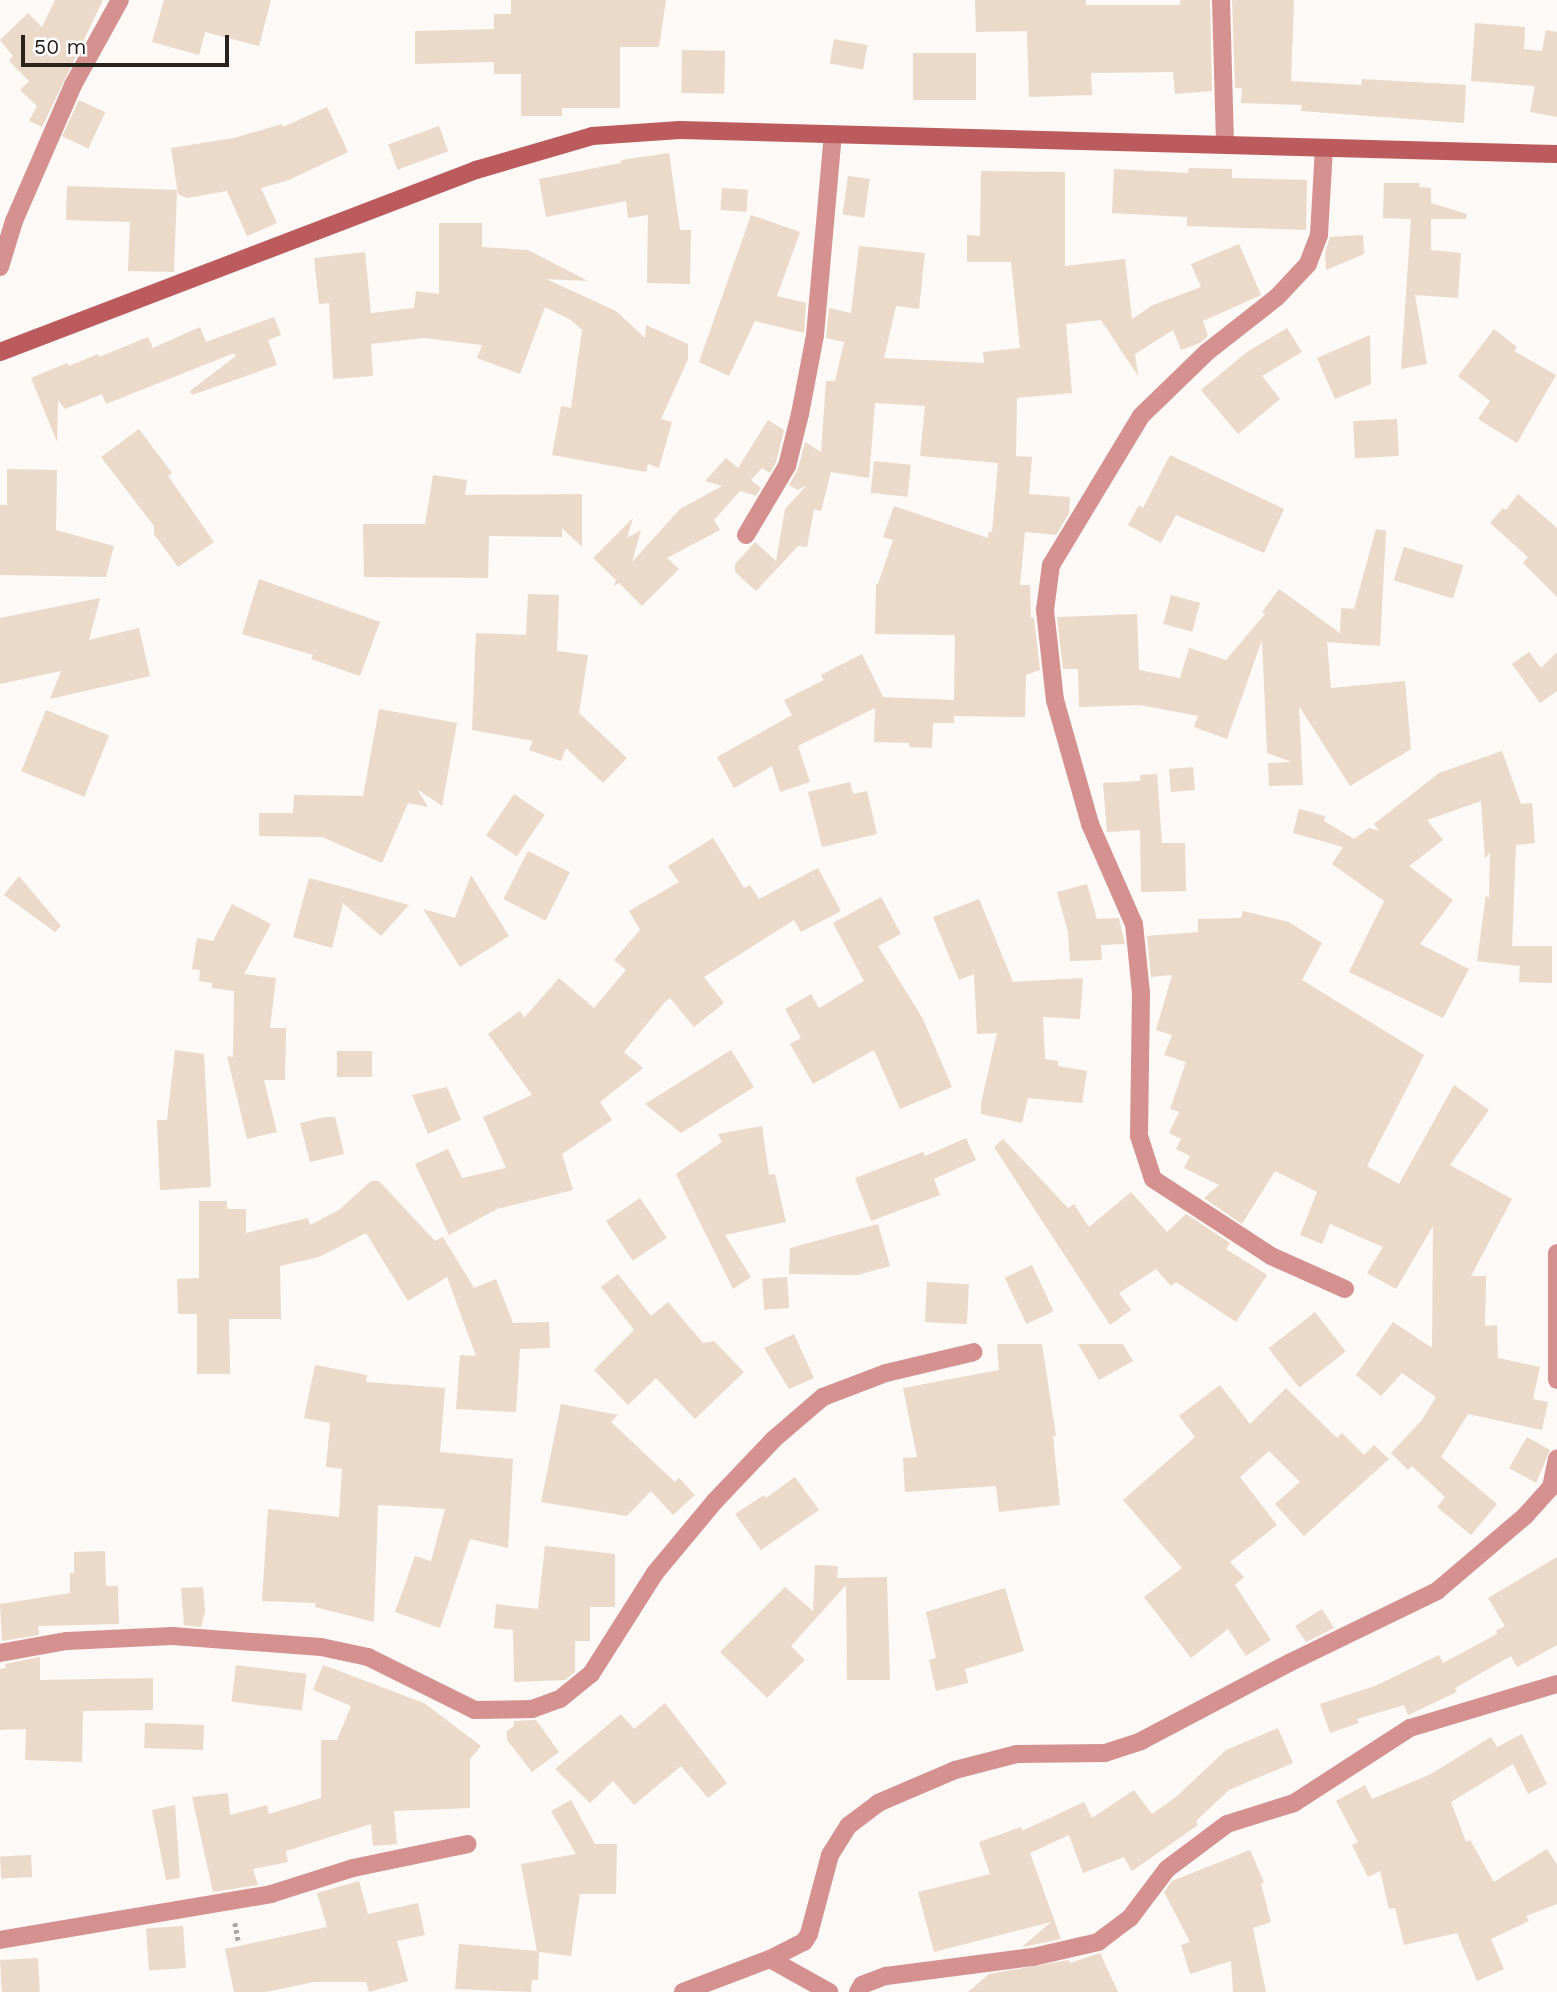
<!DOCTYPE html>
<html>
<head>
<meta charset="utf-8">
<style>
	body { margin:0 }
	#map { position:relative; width:1557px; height:1992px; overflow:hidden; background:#fdf9f6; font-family:"Work Sans",sans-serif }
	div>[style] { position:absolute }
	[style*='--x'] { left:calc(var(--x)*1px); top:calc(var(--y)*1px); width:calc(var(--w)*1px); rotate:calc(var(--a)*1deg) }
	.building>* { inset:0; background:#ebd9ca; transform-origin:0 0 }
	.path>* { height:4.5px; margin-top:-2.25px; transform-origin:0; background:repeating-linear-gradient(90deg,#aaa5a1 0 3.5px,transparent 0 7px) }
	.street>* { height:18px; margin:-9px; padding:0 9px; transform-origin:9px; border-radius:9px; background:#d59190 }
	.secondary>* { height:18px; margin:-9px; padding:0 9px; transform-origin:9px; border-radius:9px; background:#bc5b5d }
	span { translate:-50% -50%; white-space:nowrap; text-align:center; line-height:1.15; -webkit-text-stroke:5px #fff; paint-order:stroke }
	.scale { position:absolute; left:21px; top:35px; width:208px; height:32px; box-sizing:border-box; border:4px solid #29221d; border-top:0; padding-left:9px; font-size:21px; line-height:24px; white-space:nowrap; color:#29221d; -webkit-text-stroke:5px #fff; paint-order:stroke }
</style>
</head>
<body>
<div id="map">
	<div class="building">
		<div style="clip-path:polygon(55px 0,103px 0,42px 127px,29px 121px,37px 106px,20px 90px,29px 81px,9px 61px,13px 56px,0 40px,28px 13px,42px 27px)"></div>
		<div style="clip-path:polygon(164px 0,271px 0,259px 46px,205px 32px,199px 55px,152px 42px)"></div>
		<div style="clip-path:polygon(511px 0,666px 0,659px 47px,620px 47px,620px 108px,562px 108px,562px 116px,521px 116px,521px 74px,494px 74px,494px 62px,415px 64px,415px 31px,494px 29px,494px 14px,511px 14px)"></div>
		<div style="clip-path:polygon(975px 0,1086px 0,1086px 5px,1180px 5px,1180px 0,1210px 0,1212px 91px,1175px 94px,1173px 72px,1091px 73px,1092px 95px,1029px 97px,1027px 31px,976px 32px)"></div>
		<div style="clip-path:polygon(1232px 0,1294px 0,1291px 81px,1361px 85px,1362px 79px,1466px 85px,1464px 123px,1301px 111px,1302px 105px,1241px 103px,1242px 88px,1235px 88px)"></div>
		<div style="clip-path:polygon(1475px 23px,1525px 27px,1524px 49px,1542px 51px,1546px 30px,1557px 32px,1557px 117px,1530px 112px,1535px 86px,1471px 81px)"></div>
		<div style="left:834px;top:39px;width:34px;height:25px;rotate:10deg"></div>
		<div style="left:682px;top:50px;width:43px;height:43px;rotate:1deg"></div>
		<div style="left:913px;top:53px;width:63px;height:47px"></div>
		<div style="left:79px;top:100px;width:29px;height:40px;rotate:25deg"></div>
		<div style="clip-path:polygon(327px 107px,348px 152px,289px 180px,261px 188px,277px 223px,247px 236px,227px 191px,187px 198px,178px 194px,171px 148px,234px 138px,282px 124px,283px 127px)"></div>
		<div style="left:439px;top:126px;width:27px;height:54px;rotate:70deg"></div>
		<div style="clip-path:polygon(669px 153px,680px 230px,691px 230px,690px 284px,647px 283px,648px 215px,628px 218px,626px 201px,546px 217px,539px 179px,621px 163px,621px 160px)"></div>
		<div style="clip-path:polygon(1189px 168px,1232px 169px,1232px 178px,1307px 180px,1306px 230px,1187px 226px,1187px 217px,1112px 213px,1114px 169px,1188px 173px)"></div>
		<div style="clip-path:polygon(981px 171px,1065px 172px,1065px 266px,1125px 259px,1132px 319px,1153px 305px,1201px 287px,1191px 264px,1239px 244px,1261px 295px,1203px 321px,1208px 336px,1200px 343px,1181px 350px,1173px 330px,1135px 354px,1138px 376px,1101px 320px,1066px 324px,1072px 393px,1017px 398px,1016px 456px,1032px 457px,1029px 494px,1070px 497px,1069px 513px,1056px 535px,1025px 532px,1020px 585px,1030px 585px,1031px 618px,1034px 618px,1040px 670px,1026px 675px,1025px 717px,954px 716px,954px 723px,933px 723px,932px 748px,909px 747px,909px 743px,874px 742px,875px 708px,798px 746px,810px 782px,780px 792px,772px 766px,734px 788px,717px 757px,792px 715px,784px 700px,824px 680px,821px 675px,862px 654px,883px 697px,954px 700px,955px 635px,875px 634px,876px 584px,878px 584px,893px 540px,883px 537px,894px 506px,988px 538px,989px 531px,992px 532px,998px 463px,920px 456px,925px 406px,875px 403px,869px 478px,831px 472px,821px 511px,814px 509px,807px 547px,798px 546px,756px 591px,735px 572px,735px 564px,755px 542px,776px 561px,785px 509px,807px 485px,798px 490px,789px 485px,798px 469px,805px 442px,821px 452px,826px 381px,835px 381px,844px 342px,826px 338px,829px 308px,851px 313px,859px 246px,925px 253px,919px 309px,896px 306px,884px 358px,984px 363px,983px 352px,1020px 348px,1011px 262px,967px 262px,967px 235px,980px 236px)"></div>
		<div style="left:848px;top:176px;width:22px;height:39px;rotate:8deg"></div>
		<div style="clip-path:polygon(1384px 183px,1420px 183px,1419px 187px,1431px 188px,1431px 203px,1467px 214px,1466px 219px,1431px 219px,1431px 250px,1461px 253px,1458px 298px,1415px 295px,1427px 364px,1401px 369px,1411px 219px,1383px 218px)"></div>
		<div style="clip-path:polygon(67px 186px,177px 190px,174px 272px,128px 271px,130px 222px,66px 220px)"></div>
		<div style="left:722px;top:188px;width:26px;height:22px;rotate:4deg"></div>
		<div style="clip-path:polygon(751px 215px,800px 232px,777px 296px,806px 303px,804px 333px,755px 321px,729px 376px,699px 362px)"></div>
		<div style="clip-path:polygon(439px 223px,482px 223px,482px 247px,528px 250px,588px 281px,546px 279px,616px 311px,645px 338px,646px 325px,688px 344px,688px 359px,661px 419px,672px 422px,659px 468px,648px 464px,646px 472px,552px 455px,561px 406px,571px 408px,582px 330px,571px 320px,545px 307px,520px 374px,477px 358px,482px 345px,424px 338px,371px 344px,373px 376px,333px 379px,329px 303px,319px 304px,314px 258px,365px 252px,371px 313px,414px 308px,416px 291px,439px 294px)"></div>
		<div style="clip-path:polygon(1363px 235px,1364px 254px,1326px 270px,1325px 252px,1330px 237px)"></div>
		<div style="clip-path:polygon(274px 317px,281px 335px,268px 340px,277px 365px,192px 395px,190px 391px,236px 356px,234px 353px,106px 404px,102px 394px,65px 409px,58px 400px,57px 442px,31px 378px,67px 363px,69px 366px,98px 354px,99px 357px,148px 337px,153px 348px,200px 327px,206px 342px)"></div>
		<div style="clip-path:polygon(1287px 328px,1302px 352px,1262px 376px,1280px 399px,1238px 434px,1201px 390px,1247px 352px)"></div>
		<div style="clip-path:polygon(1494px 329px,1517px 347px,1514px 351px,1556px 375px,1517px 443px,1478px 419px,1490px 401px,1458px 376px)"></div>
		<div style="clip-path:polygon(1370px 335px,1371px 384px,1335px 399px,1317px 358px)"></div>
		<div style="left:1397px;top:419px;width:37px;height:44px;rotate:87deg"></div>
		<div style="clip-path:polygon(768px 420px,784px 430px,776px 462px,770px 473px,762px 468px,751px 480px,761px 488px,756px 496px,740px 491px,714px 520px,720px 530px,667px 558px,679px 569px,642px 606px,619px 583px,614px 586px,616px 580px,593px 558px,633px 518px,627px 538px,641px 530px,632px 562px,680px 509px,722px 486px,705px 481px,726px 458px,738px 468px)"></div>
		<div style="clip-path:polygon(139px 429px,172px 473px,168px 476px,214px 542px,178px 567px,154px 534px,154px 526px,101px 457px)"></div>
		<div style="clip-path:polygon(1170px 455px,1284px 509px,1264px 553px,1176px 515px,1161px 543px,1128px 525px,1139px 505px,1143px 508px)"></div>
		<div style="left:874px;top:461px;width:37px;height:32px;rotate:6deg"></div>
		<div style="clip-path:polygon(7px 469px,57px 470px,56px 530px,114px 546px,106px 577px,0 575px,0 505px,7px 505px)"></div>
		<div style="clip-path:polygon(433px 475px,467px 480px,465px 495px,582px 494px,582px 547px,562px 528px,562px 537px,489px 536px,488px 578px,364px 577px,363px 524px,425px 524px)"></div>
		<div style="clip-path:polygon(1518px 494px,1557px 528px,1557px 597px,1523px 563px,1528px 557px,1490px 523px,1503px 508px,1506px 510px)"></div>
		<div style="clip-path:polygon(1376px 529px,1386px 531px,1380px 646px,1327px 642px,1331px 688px,1405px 681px,1411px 749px,1350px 786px,1299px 706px,1303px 785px,1269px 786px,1268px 763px,1292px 762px,1267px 753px,1262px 640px,1227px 739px,1194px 727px,1198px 716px,1140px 705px,1079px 707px,1078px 669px,1063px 669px,1057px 617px,1137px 614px,1139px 670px,1180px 678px,1189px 648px,1226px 660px,1265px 614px,1262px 612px,1279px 589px,1340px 633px,1341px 608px,1354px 609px)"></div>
		<div style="left:1404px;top:547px;width:62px;height:35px;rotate:17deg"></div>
		<div style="clip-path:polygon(259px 579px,380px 622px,360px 676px,311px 659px,313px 655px,242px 634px)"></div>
		<div style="clip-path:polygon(528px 594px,559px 595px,557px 651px,588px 655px,579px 713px,627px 758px,603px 783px,566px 748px,561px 761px,529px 750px,533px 741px,472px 730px,476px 633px,526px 635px)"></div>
		<div style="left:1171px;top:595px;width:30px;height:30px;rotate:15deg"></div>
		<div style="clip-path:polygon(100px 598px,89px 640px,139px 628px,150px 676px,50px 699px,61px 671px,0 684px,0 618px)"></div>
		<div style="clip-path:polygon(1529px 652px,1541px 668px,1557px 652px,1557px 691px,1540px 703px,1512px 664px)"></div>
		<div style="clip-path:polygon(379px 709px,457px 723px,442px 806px,417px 789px,428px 807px,408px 803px,382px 863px,322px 837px,259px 836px,259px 813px,293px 813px,294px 795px,363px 796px)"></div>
		<div style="left:46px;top:710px;width:68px;height:66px;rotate:22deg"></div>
		<div style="clip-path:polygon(1502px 751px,1521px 804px,1532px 803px,1535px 843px,1516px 845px,1512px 946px,1552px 946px,1552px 983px,1519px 982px,1520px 966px,1477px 961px,1486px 895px,1489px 899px,1490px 852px,1485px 859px,1481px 801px,1427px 820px,1443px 840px,1409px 866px,1453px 900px,1420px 944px,1469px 969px,1443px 1018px,1349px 972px,1384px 901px,1332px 864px,1343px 847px,1293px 833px,1299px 809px,1325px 816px,1324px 821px,1354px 839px,1369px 828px,1379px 831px,1374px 824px,1439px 773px)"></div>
		<div style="left:1193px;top:767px;width:23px;height:24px;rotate:85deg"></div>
		<div style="clip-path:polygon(1157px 774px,1162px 843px,1185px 843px,1186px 891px,1141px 892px,1140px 830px,1107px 832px,1103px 783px,1140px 781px,1140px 775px)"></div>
		<div style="clip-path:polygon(850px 782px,853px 794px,867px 791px,877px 834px,822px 847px,808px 792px)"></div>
		<div style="left:514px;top:794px;width:37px;height:50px;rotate:34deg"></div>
		<div style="clip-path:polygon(713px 838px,744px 888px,750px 885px,759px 899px,818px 868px,841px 911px,801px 932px,794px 920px,704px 977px,724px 1003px,694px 1027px,670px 998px,664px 1003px,624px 1052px,643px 1068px,600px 1102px,612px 1120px,562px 1154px,573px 1190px,497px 1209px,449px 1235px,415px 1164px,448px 1149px,462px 1178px,506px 1168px,483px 1117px,532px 1095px,488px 1034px,520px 1011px,524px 1018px,559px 978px,594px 1008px,626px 970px,614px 960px,640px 930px,629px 911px,679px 882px,668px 866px)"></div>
		<div style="left:528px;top:851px;width:47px;height:54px;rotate:27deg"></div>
		<div style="clip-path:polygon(471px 875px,509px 936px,460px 967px,423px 909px,455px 918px)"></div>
		<div style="clip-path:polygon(19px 876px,61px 926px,55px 932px,4px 895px)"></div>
		<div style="clip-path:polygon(309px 878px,347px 888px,409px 905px,381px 936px,343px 903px,332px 948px,293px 937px)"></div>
		<div style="clip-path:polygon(1087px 884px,1097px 919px,1119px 918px,1125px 944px,1101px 945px,1102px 960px,1070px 961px,1068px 932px,1057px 892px)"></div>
		<div style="clip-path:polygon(881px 897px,901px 934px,878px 946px,923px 1019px,952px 1087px,900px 1109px,874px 1050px,813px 1084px,790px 1044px,801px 1038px,785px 1009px,811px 994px,819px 1008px,864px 981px,833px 923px)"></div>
		<div style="clip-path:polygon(979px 899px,1013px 982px,1083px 978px,1080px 1019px,1043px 1017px,1045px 1059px,1058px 1061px,1058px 1066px,1087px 1071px,1082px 1103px,1028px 1098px,1022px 1123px,981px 1114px,981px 1103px,997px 1033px,977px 1034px,974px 974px,959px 980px,933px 917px)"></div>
		<div style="clip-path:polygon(232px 904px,271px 924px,244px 974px,276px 978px,270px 1028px,286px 1028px,285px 1080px,264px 1080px,277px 1132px,247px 1139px,227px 1056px,233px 1057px,234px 991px,212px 988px,212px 983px,199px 981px,200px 970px,192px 969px,197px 938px,213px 941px)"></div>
		<div style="clip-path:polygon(1243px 911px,1289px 922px,1322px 943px,1302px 980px,1424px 1055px,1367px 1166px,1399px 1184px,1454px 1085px,1489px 1110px,1450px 1165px,1512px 1199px,1471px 1276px,1486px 1276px,1485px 1326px,1497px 1325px,1498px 1358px,1540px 1367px,1533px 1399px,1548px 1402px,1542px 1430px,1468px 1414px,1441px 1457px,1497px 1504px,1471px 1535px,1437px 1507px,1445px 1497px,1412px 1466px,1408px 1470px,1391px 1453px,1422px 1420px,1436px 1397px,1402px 1373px,1381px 1396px,1356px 1375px,1393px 1322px,1432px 1348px,1433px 1226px,1396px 1289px,1367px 1273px,1383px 1247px,1330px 1224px,1322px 1244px,1300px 1235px,1317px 1192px,1275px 1171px,1242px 1224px,1204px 1198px,1219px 1185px,1184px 1168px,1190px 1156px,1176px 1149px,1181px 1139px,1169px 1133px,1179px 1112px,1170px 1109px,1186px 1062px,1164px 1055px,1172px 1035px,1156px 1030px,1172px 975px,1151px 977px,1147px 936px,1198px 932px,1198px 919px,1241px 918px)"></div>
		<div style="clip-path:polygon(175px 1050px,204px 1054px,211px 1187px,160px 1190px,157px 1120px,167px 1120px)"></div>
		<div style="clip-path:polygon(731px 1050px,754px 1087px,681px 1133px,645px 1104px)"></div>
		<div style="left:337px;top:1051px;width:35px;height:26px"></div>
		<div style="clip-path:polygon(447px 1087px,461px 1120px,428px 1134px,412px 1095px)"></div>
		<div style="clip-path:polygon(325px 1117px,335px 1117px,344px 1154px,310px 1162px,300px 1123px)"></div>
		<div style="clip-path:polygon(762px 1126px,769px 1175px,775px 1174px,786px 1222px,725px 1235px,751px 1277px,733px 1289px,676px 1174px,722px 1142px,718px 1134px)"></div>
		<div style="clip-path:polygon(966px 1138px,976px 1160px,934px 1179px,940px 1195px,871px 1221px,855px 1178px,923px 1152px,925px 1156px)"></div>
		<div style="clip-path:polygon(1003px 1139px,1068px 1208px,1074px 1204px,1089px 1227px,1131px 1192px,1167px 1232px,1186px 1214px,1230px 1243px,1226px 1249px,1267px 1275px,1236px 1322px,1176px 1282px,1171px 1286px,1156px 1269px,1119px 1293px,1131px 1310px,1110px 1325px,994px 1147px)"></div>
		<div style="clip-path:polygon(371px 1181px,379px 1181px,435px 1241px,443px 1237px,474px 1288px,496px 1279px,513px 1323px,549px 1322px,550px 1348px,520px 1349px,516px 1412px,456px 1409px,460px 1355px,476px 1356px,447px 1277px,408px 1301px,366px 1233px,319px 1257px,280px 1266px,281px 1319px,229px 1319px,230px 1374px,197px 1374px,197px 1314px,178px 1314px,177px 1279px,199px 1278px,199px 1201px,227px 1201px,227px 1209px,246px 1209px,246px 1233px,308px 1218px,310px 1225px,339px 1210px)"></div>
		<div style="left:640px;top:1198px;width:48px;height:41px;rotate:56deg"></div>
		<div style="clip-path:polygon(878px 1224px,890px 1266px,858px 1275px,789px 1274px,790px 1248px)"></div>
		<div style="left:1032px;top:1265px;width:51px;height:30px;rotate:65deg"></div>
		<div style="clip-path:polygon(618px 1274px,651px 1316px,668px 1302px,703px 1343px,714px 1341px,744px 1372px,695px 1419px,656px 1378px,628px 1405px,594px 1370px,634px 1330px,601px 1287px)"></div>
		<div style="left:787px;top:1277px;width:31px;height:25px;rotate:86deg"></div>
		<div style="left:927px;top:1282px;width:42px;height:40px;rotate:3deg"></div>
		<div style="left:1315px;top:1312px;width:50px;height:59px;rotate:52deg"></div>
		<div style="clip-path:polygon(794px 1334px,814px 1378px,789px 1389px,764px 1348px)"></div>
		<div style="clip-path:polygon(997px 1344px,1042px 1344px,1056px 1436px,1053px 1436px,1060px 1505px,999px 1512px,996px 1486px,905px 1492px,903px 1458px,917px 1457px,903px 1388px,999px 1370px)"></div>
		<div style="clip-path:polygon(1078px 1344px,1123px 1344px,1133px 1361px,1099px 1380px)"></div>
		<div style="clip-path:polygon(315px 1365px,367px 1375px,366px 1382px,445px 1388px,440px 1452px,513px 1459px,508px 1548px,470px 1539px,440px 1628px,395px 1612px,415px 1556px,431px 1561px,445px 1509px,378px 1505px,374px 1622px,315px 1607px,316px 1603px,262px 1601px,268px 1509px,339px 1517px,342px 1469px,326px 1467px,330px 1423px,304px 1418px)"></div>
		<div style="clip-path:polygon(1220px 1385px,1250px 1424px,1286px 1388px,1337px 1438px,1342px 1433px,1364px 1455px,1374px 1445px,1389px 1459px,1304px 1536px,1275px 1504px,1300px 1482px,1269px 1451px,1240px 1477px,1277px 1525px,1230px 1562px,1244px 1577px,1235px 1585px,1271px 1640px,1246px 1656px,1228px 1629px,1191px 1658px,1144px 1597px,1182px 1568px,1123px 1500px,1195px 1437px,1179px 1416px)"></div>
		<div style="clip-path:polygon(561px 1404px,618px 1415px,611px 1422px,675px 1482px,679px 1478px,695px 1495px,673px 1515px,651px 1491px,627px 1516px,541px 1502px)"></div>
		<div style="clip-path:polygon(1527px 1437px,1550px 1450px,1536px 1483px,1509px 1468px)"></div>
		<div style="clip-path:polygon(795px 1477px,819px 1510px,761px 1550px,735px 1514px,764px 1495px,766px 1498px)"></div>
		<div style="clip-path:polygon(545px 1546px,615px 1554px,615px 1607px,590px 1607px,590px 1641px,575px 1641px,575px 1672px,565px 1680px,514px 1682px,513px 1630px,494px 1628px,496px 1604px,538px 1609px)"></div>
		<div style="clip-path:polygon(105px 1551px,106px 1586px,118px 1586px,119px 1624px,38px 1626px,39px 1635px,2px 1641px,0 1604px,70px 1593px,70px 1573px,74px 1573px,74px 1552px)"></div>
		<div style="clip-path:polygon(1557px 1557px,1557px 1645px,1517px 1667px,1511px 1656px,1455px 1688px,1457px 1692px,1408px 1715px,1404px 1705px,1357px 1719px,1359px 1723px,1330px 1733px,1320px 1704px,1375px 1686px,1439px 1655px,1443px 1663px,1497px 1634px,1496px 1631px,1505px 1626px,1488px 1598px)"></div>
		<div style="clip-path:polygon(815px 1565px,838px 1566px,837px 1578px,887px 1577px,890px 1680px,847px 1680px,846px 1585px,791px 1646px,805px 1660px,767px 1698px,720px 1652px,785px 1587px,813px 1611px)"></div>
		<div style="clip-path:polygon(203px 1587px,205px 1611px,201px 1627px,184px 1625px,181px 1588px)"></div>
		<div style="clip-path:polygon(1005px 1588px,1024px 1651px,965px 1669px,968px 1683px,936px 1691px,929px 1660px,936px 1658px,926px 1612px)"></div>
		<div style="clip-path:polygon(1322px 1609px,1334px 1628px,1306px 1642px,1295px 1626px)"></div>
		<div style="clip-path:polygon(40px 1657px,40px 1680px,153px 1678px,153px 1710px,83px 1711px,82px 1762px,25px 1760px,26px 1729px,0 1730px,0 1669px,6px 1668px,5px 1664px)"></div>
		<div style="left:236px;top:1665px;width:71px;height:37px;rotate:7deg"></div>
		<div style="clip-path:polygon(323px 1665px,424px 1703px,481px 1746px,470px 1759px,470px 1808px,394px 1811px,397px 1844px,373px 1846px,371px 1824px,286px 1851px,288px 1862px,253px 1869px,258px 1885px,213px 1892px,192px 1797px,228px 1793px,230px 1815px,267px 1805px,269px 1814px,321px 1798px,321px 1740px,337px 1740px,351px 1706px,313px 1690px)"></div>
		<div style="clip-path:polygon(665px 1703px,727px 1783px,708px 1798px,681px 1766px,634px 1805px,613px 1781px,590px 1803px,555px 1769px,621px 1714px,634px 1729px)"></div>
		<div style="clip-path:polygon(536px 1720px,559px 1752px,532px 1772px,507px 1740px,507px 1731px,514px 1726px,514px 1721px)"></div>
		<div style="left:145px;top:1723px;width:59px;height:25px;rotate:2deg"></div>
		<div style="clip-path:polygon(1278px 1728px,1293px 1763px,1229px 1790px,1196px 1821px,1198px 1825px,1132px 1871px,1124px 1857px,1083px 1873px,1069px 1835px,1030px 1853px,1061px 1939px,1022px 1947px,1051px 1922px,934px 1952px,918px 1892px,990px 1874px,979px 1842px,1021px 1827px,1022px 1831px,1084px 1802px,1092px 1818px,1134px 1790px,1152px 1814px,1176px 1797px,1226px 1750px)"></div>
		<div style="clip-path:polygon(1522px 1734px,1547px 1784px,1528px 1794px,1513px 1764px,1451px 1802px,1466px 1842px,1470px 1840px,1494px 1882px,1547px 1849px,1557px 1865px,1557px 1904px,1526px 1916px,1529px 1921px,1491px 1939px,1504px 1969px,1477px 1981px,1457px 1933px,1404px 1945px,1395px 1908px,1389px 1909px,1380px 1871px,1368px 1877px,1352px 1845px,1358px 1842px,1336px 1801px,1365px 1785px,1372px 1799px,1431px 1774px,1491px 1737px,1497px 1747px)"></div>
		<div style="clip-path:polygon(571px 1800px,595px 1844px,617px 1844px,616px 1894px,580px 1894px,571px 1956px,539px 1952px,538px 1980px,532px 1980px,531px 1992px,455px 1989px,459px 1944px,537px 1951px,521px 1864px,576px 1854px,551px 1811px)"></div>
		<div style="clip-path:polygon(175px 1805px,180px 1878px,166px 1880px,152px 1810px)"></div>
		<div style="clip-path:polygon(1250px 1850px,1264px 1882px,1261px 1884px,1271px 1922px,1253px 1928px,1266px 1992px,1233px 1992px,1231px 1961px,1190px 1974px,1181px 1945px,1190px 1942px,1164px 1892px,1172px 1881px)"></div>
		<div style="left:31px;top:1855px;width:22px;height:31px;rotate:87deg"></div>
		<div style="clip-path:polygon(359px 1881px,368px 1914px,418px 1903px,425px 1935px,397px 1941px,408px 1981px,369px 1992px,366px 1982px,314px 1982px,266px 1992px,234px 1992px,225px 1949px,327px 1927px,317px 1893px)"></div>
		<div style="left:183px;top:1926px;width:42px;height:37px;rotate:86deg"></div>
		<div style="clip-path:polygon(1100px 1953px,1118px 1992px,968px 1992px,989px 1974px,1069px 1960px,1070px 1963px)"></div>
		<div style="left:38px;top:1958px;width:34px;height:38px;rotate:87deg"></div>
	</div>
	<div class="path">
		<div style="--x:235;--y:1923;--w:20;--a:79"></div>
	</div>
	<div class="street">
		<div style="--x:1221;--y:0;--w:144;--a:88.4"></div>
		<div style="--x:1324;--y:148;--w:87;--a:93.3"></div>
		<div style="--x:1319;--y:235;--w:31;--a:111"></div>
		<div style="--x:1308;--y:264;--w:45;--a:133.2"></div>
		<div style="--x:1277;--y:297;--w:89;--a:141.8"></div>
		<div style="--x:1207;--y:352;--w:92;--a:135.9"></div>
		<div style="--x:1141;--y:416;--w:174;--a:121.1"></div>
		<div style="--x:1051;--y:565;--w:45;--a:97.6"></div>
		<div style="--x:1045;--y:610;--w:91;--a:83.7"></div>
		<div style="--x:1055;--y:700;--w:129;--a:74.2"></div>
		<div style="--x:1090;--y:824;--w:109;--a:66.3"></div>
		<div style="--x:1134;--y:924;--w:69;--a:84.2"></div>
		<div style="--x:1141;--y:993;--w:143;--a:90.8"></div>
		<div style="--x:1139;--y:1136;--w:45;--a:72"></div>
		<div style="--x:1153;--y:1179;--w:141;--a:33.1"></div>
		<div style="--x:1271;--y:1256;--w:81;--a:24"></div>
		<div style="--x:0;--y:267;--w:48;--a:-73.1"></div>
		<div style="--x:14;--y:221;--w:148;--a:-66.5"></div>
		<div style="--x:73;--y:85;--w:97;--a:-61.1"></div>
		<div style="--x:746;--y:535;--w:80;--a:-59.3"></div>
		<div style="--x:787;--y:466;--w:54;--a:-76"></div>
		<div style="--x:800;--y:414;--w:80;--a:-79.2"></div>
		<div style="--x:815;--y:335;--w:201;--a:-84.9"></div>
		<div style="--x:1557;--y:1253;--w:127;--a:90"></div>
		<div style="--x:0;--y:1653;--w:68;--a:-10.2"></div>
		<div style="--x:67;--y:1641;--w:105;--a:-2.7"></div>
		<div style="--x:172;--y:1636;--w:149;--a:4.2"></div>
		<div style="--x:321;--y:1647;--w:48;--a:12"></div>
		<div style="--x:368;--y:1657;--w:119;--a:26.4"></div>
		<div style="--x:475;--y:1710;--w:57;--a:-1"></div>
		<div style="--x:532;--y:1709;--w:30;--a:-20"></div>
		<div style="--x:560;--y:1699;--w:40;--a:-39"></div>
		<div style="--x:591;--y:1674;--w:120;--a:-57.6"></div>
		<div style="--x:655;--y:1573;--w:94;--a:-50.2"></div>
		<div style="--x:715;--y:1501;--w:86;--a:-46.4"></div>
		<div style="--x:774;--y:1439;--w:65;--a:-40.6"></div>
		<div style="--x:823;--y:1397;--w:67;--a:-20.9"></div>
		<div style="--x:886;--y:1373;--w:90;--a:-13.4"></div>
		<div style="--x:0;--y:1940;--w:275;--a:-9.6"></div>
		<div style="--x:271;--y:1894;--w:86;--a:-17.6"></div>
		<div style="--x:353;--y:1868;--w:117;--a:-11.8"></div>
		<div style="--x:770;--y:1959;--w:68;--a:29.2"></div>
		<div style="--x:683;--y:1992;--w:93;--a:-20.8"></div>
		<div style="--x:770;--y:1959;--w:38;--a:-27"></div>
		<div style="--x:804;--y:1942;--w:9;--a:-58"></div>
		<div style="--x:809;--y:1934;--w:82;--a:-75.1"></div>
		<div style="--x:830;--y:1855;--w:34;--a:-58"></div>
		<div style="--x:848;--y:1826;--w:38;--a:-37"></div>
		<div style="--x:878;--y:1803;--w:84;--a:-23.2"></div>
		<div style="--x:955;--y:1770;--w:64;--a:-14.5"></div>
		<div style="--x:1017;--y:1754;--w:88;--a:-0.7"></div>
		<div style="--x:1105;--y:1753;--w:38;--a:-18"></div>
		<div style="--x:1141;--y:1741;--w:167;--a:-27.8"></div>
		<div style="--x:1289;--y:1663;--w:165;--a:-25.9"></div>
		<div style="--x:1437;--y:1591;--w:116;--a:-40.4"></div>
		<div style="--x:1525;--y:1516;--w:39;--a:-48"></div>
		<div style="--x:1551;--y:1487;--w:29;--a:-78"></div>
		<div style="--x:858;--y:1992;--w:8;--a:-60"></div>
		<div style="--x:862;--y:1985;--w:26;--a:-21"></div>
		<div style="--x:886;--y:1976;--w:148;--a:-7.4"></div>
		<div style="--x:1033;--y:1957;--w:67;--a:-13"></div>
		<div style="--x:1098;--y:1942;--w:40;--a:-37"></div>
		<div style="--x:1130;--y:1918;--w:61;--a:-52.9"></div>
		<div style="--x:1167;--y:1869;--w:75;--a:-36.9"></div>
		<div style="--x:1227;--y:1824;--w:70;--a:-17.4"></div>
		<div style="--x:1294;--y:1803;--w:138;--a:-32.9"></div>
		<div style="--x:1410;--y:1728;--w:153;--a:-16.7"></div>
	</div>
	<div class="secondary">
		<div style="--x:0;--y:352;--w:510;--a:-20.92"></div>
		<div style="--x:476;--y:170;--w:121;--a:-16.3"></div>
		<div style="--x:592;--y:136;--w:88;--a:-3.9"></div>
		<div style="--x:680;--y:130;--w:877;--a:1.57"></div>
	</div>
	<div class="scale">50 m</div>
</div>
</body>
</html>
